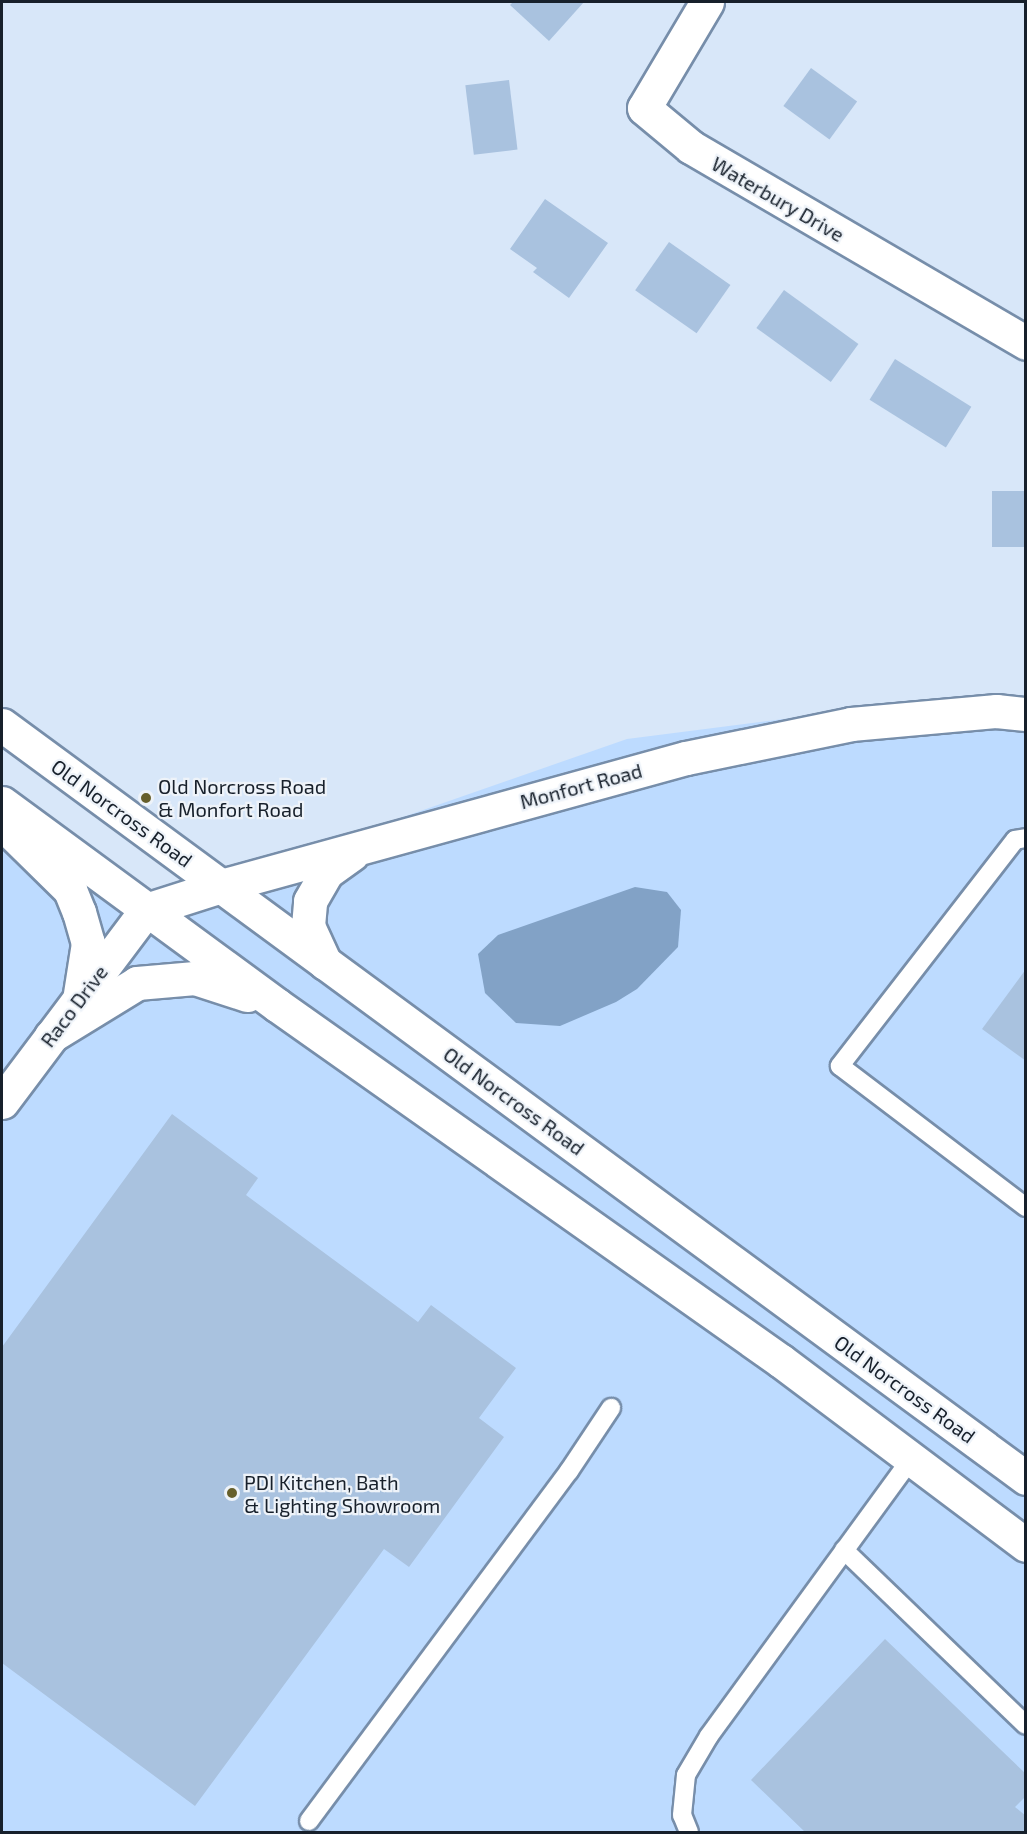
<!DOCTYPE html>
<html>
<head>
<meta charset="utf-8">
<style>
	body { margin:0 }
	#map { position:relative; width:1027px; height:1834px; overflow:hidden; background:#d8e7f9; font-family:"Exo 2",sans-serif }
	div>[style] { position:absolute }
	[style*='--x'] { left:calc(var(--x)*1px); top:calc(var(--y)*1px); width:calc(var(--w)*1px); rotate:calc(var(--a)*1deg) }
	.built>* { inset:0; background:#bddbff }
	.water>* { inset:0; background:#82a2c6 }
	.building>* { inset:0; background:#a9c2df; transform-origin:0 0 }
	.roads { filter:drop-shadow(2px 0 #778eaa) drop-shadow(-2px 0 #778eaa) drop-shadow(0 2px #778eaa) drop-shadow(0 -2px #778eaa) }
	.lane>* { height:18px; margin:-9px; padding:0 9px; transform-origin:9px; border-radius:9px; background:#fff }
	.street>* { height:33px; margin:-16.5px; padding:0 16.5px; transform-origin:16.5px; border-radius:16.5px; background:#fff }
	.secondary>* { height:33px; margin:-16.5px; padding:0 16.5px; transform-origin:16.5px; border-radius:16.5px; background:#fff }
	.dots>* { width:16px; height:16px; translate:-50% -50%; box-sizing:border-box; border:3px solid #eef3f9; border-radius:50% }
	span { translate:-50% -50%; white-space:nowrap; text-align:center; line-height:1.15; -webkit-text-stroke:4.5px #eef3f9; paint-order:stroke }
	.street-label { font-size:20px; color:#17202b }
	.poi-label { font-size:20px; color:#17202b }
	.left { translate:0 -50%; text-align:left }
	.frame { position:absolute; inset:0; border:3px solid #17202b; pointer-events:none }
</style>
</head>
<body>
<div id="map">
	<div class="built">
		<div style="clip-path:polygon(972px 695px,1025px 709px,1025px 1832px,2px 1832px,2px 789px,156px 903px,627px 739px)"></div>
	</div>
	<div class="water">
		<div style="clip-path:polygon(635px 887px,667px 892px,681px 910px,678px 947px,637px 989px,616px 1002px,560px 1026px,516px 1023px,485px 993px,478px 954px,498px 935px)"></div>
	</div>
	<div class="building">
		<div style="clip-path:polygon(513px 2px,584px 2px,549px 41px,510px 5px)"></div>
		<div style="left:811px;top:68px;width:57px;height:47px;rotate:36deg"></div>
		<div style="left:509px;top:80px;width:70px;height:44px;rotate:83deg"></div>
		<div style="clip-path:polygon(545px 199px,608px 243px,569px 298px,533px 272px,537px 268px,510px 249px)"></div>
		<div style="left:669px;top:242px;width:75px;height:59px;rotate:35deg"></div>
		<div style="left:784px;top:290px;width:92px;height:47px;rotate:36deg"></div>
		<div style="left:895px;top:359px;width:90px;height:48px;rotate:32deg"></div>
		<div style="left:1026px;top:491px;width:56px;height:34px;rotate:90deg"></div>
		<div style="clip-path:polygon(1026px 969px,1026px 1061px,982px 1029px)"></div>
		<div style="clip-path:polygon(172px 1114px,258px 1178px,246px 1195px,418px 1322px,431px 1305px,516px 1368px,479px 1418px,504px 1437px,409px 1567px,384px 1549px,195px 1806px,2px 1663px,2px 1347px)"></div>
		<div style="clip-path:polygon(885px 1639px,1026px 1774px,1026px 1796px,1015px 1807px,1026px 1816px,1026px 1832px,805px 1832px,751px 1780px)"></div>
	</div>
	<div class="roads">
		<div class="lane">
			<div style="--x:1026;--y:838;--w:11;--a:170"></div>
			<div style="--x:1015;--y:840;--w:286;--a:127.8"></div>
			<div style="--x:840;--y:1066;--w:233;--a:37.2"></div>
			<div style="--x:844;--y:1550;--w:252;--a:43.9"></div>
			<div style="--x:309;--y:1821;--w:436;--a:-53.4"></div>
			<div style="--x:569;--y:1471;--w:76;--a:-56.3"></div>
			<div style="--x:689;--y:1832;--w:18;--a:-112"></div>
			<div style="--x:682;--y:1815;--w:40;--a:-84.3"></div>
			<div style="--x:686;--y:1775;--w:45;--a:-59.5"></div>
			<div style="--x:709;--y:1736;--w:343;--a:-53.9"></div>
		</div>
		<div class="street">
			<div style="--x:707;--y:2;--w:123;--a:120.7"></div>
			<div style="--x:644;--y:108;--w:61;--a:39.7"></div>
			<div style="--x:691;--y:147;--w:388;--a:30.3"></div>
			<div style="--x:2;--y:1102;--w:240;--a:-53.1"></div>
		</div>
		<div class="secondary">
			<div style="--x:2;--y:725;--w:1271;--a:36.33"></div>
			<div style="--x:2;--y:803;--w:341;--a:36.3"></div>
			<div style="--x:277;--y:1005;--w:617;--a:35.24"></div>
			<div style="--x:781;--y:1361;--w:306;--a:36.9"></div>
			<div style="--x:9;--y:830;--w:86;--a:44.5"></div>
			<div style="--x:70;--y:890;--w:24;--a:68"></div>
			<div style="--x:79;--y:912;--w:32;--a:74"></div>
			<div style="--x:88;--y:943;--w:58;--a:99"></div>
			<div style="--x:146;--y:910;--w:79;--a:-17.7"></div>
			<div style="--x:221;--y:886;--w:482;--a:-15.4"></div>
			<div style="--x:686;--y:758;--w:168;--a:-11.6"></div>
			<div style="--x:851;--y:724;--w:146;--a:-5.1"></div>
			<div style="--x:996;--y:711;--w:30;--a:6"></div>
			<div style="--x:325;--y:963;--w:41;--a:-114.7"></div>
			<div style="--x:308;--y:926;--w:25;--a:-85"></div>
			<div style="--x:310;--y:901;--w:34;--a:-60"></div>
			<div style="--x:327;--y:872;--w:31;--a:-36"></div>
			<div style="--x:51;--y:1036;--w:101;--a:-31.6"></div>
			<div style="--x:137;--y:983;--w:58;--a:-4.9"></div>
			<div style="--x:195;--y:978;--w:55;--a:18.1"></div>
		</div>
	</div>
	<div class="dots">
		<div style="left:146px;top:798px;background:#665f2b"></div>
		<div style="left:232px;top:1493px;background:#665f2b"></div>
	</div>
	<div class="street-label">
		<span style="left:778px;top:199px;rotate:30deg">Waterbury Drive</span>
		<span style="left:581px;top:786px;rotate:-15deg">Monfort Road</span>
		<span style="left:122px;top:813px;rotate:36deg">Old Norcross Road</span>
		<span style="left:74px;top:1006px;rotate:-53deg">Raco Drive</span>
		<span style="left:514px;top:1101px;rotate:36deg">Old Norcross Road</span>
		<span style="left:905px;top:1389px;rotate:36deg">Old Norcross Road</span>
	</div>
	<div class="poi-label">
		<span class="left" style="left:158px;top:798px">Old Norcross Road<br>&amp; Monfort Road</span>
		<span class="left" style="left:244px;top:1494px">PDI Kitchen, Bath<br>&amp; Lighting Showroom</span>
	</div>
	<div class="frame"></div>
</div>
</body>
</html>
